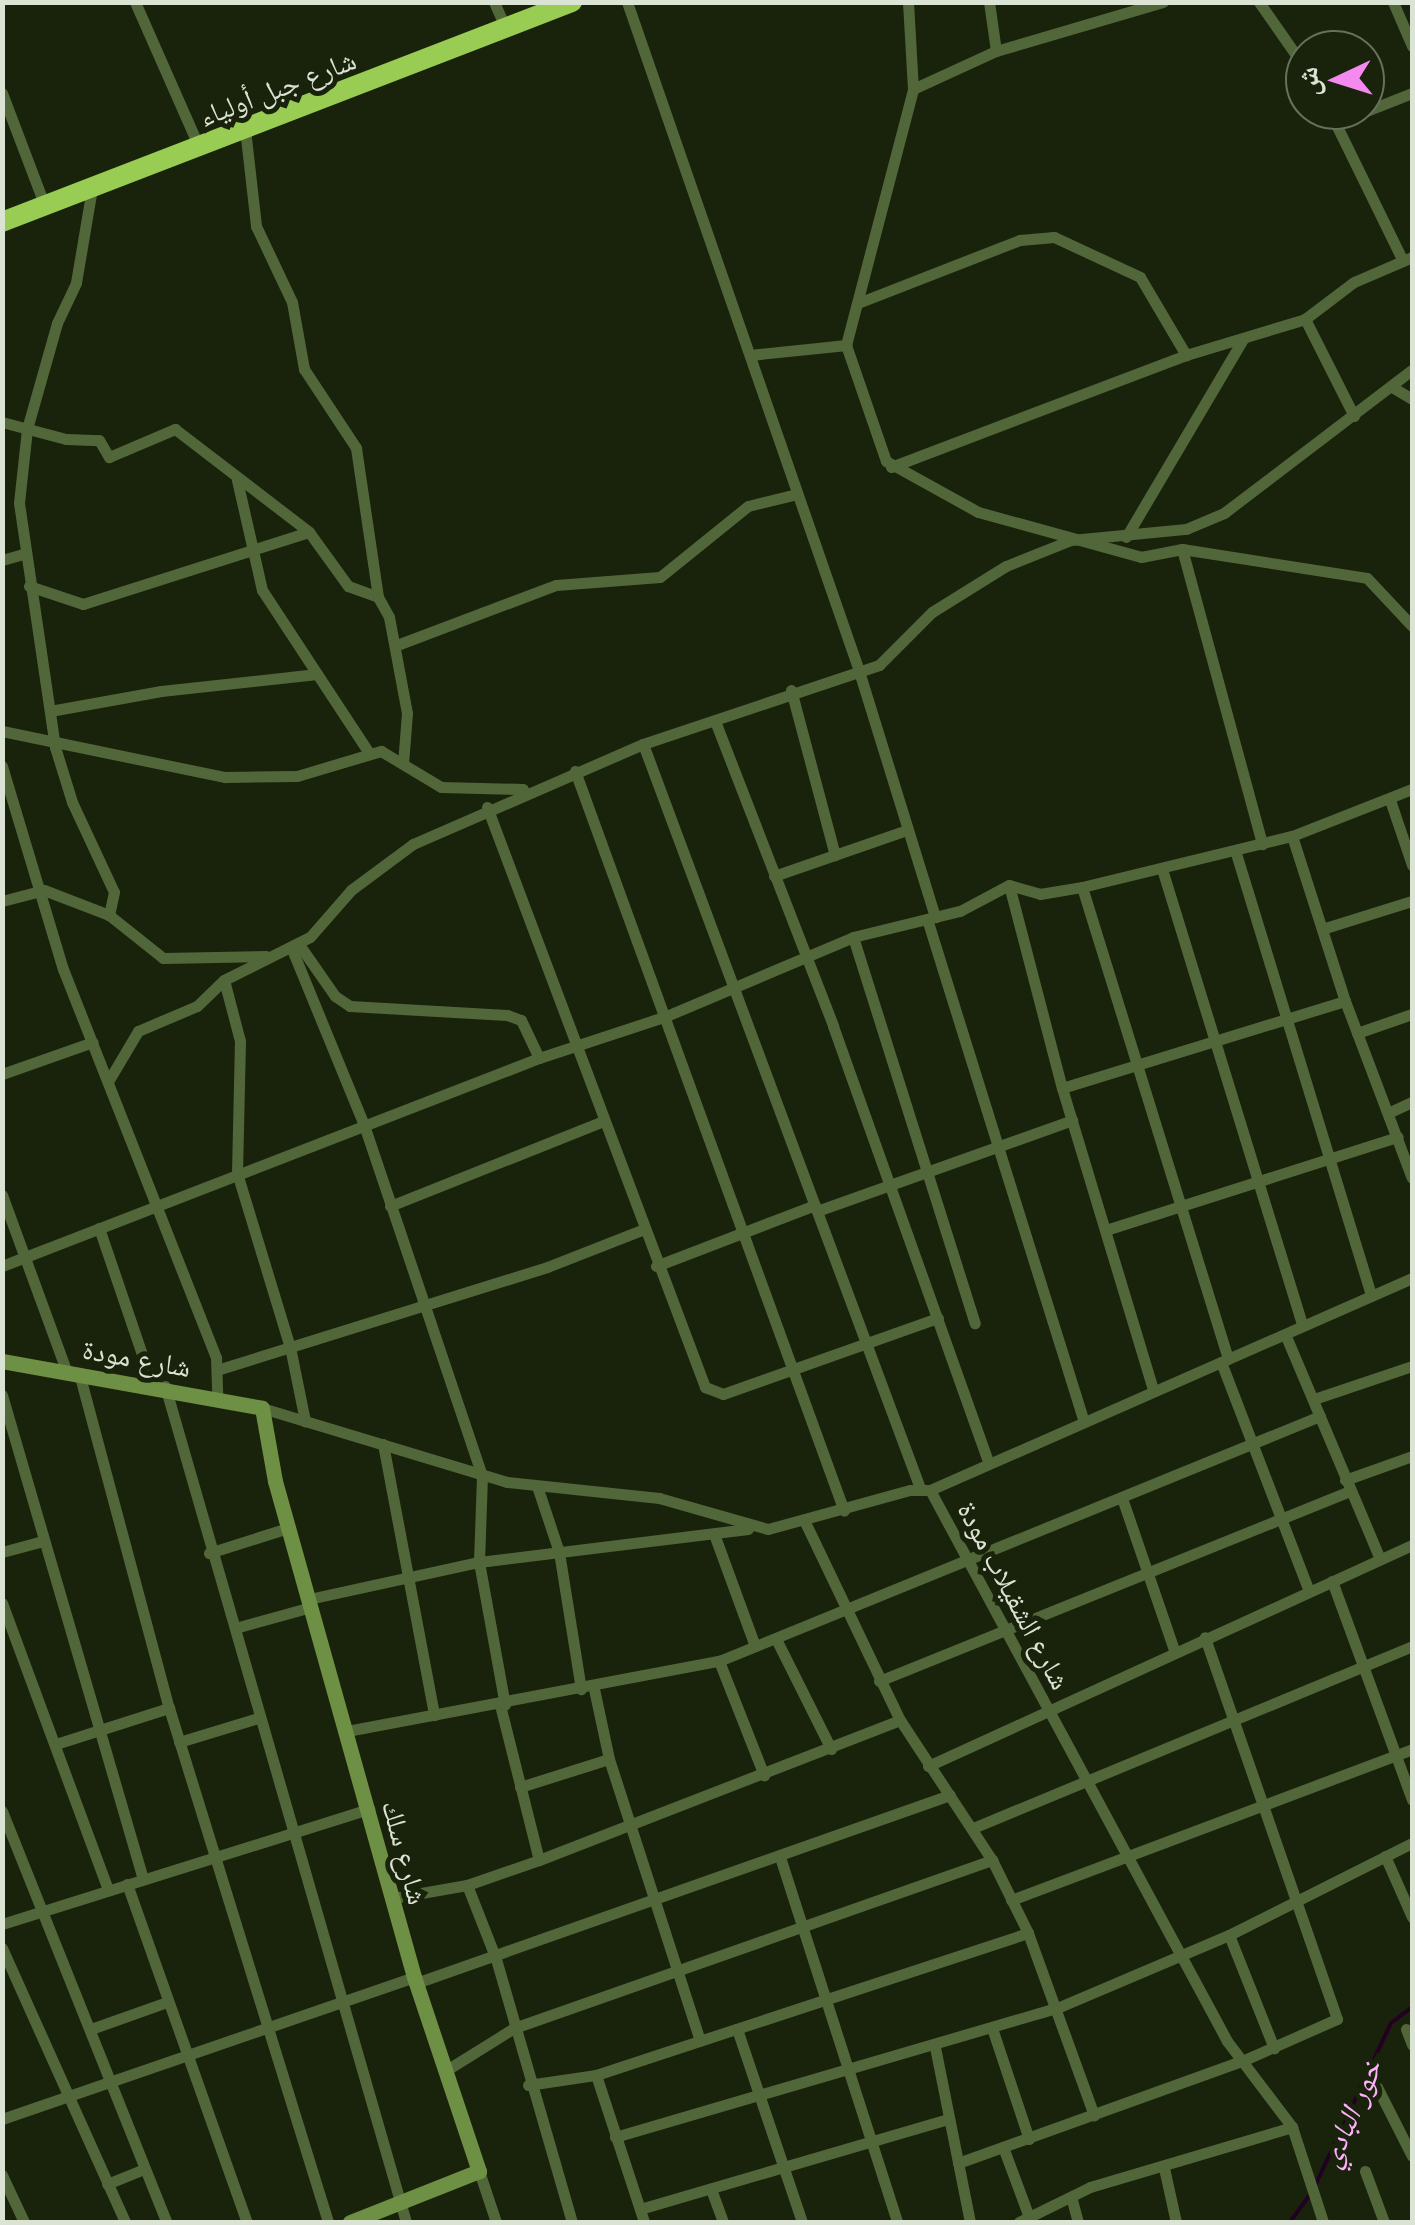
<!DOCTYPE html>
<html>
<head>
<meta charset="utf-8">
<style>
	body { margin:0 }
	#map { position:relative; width:1415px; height:2225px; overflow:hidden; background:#19230c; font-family:"Noto Sans","Noto Naskh Arabic",sans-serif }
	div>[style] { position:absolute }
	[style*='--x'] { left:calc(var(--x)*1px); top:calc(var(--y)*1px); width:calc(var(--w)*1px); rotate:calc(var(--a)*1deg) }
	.stream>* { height:4px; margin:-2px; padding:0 2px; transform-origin:2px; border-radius:2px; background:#202 }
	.street>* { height:11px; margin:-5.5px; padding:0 5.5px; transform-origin:5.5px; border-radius:5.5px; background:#526739 }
	.secondary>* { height:15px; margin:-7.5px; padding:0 7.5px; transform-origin:7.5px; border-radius:7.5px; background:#6e9044 }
	.highway>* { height:20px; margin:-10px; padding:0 10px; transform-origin:10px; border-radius:10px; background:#98cc52 }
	span { translate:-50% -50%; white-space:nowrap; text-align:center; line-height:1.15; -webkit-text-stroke:10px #19230c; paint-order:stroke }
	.street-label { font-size:28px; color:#dbe3d4 }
	.water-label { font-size:30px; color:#ffb0fa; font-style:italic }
	.frame { position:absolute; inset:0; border:5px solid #dbe3d4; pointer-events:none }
	.north { position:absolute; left:1285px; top:30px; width:100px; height:100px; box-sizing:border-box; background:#19230c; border:2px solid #67705c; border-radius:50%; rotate:266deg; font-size:28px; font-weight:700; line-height:40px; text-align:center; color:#dbe3d4 }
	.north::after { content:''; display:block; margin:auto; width:35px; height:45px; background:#f489ef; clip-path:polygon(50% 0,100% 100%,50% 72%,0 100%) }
</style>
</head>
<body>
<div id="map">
	<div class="stream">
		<div style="--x:1314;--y:2188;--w:182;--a:-65"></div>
		<div style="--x:1391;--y:2023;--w:26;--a:-37"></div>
		<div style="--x:1290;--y:2222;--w:32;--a:-54"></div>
	</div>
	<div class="street">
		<div style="--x:135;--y:2;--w:158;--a:66.2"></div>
		<div style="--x:494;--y:2;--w:30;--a:66"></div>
		<div style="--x:627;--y:2;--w:705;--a:70.87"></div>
		<div style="--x:858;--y:668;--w:261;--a:72.8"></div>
		<div style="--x:1259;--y:2;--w:80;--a:55.1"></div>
		<div style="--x:1393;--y:2;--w:48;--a:66.6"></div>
		<div style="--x:996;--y:51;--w:174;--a:-16.4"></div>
		<div style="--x:913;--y:89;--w:91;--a:-24.6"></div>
		<div style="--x:996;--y:51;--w:49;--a:-98.1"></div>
		<div style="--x:2;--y:93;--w:121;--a:69.2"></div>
		<div style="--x:1329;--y:110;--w:168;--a:63.9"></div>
		<div style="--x:1336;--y:123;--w:82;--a:-21.5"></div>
		<div style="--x:245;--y:129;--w:98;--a:83.5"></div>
		<div style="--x:256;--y:226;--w:84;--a:64.7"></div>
		<div style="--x:292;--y:302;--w:68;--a:79.8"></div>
		<div style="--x:304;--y:369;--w:95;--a:56.6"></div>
		<div style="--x:356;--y:448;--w:151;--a:81.6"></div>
		<div style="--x:92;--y:188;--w:96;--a:99.6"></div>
		<div style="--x:76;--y:283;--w:44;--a:115.4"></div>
		<div style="--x:57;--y:323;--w:110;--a:105.8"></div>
		<div style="--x:27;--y:429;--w:74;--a:96.2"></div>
		<div style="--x:19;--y:503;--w:247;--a:81.6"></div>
		<div style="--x:55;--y:747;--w:58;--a:72.8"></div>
		<div style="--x:72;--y:802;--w:99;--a:65"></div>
		<div style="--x:114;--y:892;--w:24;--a:102"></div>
		<div style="--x:858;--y:303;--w:174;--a:-21.3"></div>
		<div style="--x:1020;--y:240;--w:34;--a:-5"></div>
		<div style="--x:1054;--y:237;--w:95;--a:24.9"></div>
		<div style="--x:1140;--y:277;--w:91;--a:59.5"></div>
		<div style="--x:846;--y:345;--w:265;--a:-75.3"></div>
		<div style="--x:913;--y:89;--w:87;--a:-93.3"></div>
		<div style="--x:750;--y:355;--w:97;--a:-5.9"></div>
		<div style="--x:846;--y:345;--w:123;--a:71"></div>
		<div style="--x:886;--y:461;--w:105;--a:29"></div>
		<div style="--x:978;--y:512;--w:169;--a:15.4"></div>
		<div style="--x:1141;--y:557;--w:42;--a:-11"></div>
		<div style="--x:1182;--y:549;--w:187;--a:8.9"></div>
		<div style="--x:1367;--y:578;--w:66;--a:46.8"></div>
		<div style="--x:1392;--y:387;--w:23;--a:31"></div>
		<div style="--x:1354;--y:416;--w:109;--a:-116.8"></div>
		<div style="--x:1305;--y:319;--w:61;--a:-37.1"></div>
		<div style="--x:1354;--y:282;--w:63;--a:-23.3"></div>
		<div style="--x:2;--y:422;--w:66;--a:14.9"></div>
		<div style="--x:66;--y:439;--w:33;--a:2"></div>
		<div style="--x:99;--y:440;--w:20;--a:60"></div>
		<div style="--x:109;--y:457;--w:72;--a:-23"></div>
		<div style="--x:175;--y:429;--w:169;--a:37.5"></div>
		<div style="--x:309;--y:532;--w:67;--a:54.2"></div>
		<div style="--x:348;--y:586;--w:32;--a:20"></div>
		<div style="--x:378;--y:597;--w:23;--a:61"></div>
		<div style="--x:389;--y:617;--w:98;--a:79.4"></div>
		<div style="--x:407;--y:713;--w:51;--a:94.5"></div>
		<div style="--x:891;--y:467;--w:316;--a:-20.8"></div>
		<div style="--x:1186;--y:355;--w:124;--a:-16.8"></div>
		<div style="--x:237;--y:480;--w:113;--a:77.2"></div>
		<div style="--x:262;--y:590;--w:195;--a:56.7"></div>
		<div style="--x:1126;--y:537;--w:230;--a:-59.4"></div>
		<div style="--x:1182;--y:549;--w:306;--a:74.8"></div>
		<div style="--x:2;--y:560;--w:22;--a:-16"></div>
		<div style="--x:29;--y:586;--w:57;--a:18.4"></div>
		<div style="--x:83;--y:604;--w:237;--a:-17.7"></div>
		<div style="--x:397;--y:645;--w:170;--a:-20.7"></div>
		<div style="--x:556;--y:585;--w:104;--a:-4.4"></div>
		<div style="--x:660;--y:577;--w:113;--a:-38.9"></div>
		<div style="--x:748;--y:506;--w:50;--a:-13.8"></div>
		<div style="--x:791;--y:690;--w:171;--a:75.1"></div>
		<div style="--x:50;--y:711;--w:113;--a:-10.2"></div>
		<div style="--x:161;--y:691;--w:157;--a:-6.2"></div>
		<div style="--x:715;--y:721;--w:327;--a:68.8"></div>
		<div style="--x:833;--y:1026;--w:463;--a:70.4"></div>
		<div style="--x:2;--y:731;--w:228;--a:11.7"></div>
		<div style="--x:225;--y:777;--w:72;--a:-0.8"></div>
		<div style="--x:297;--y:776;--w:88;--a:-16.6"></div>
		<div style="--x:381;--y:751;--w:70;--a:31"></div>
		<div style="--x:441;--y:787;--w:82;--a:1.4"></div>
		<div style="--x:643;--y:744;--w:794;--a:69.58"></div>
		<div style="--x:2;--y:766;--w:212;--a:73.3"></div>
		<div style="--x:63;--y:969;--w:418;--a:68.5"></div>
		<div style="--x:216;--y:1358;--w:38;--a:88"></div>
		<div style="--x:575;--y:771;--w:787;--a:70.02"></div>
		<div style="--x:1390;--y:800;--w:69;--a:71.3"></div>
		<div style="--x:487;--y:807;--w:620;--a:69.4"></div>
		<div style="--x:705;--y:1387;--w:19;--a:21"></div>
		<div style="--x:723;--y:1394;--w:228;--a:-19.5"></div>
		<div style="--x:1292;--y:836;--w:173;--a:72.2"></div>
		<div style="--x:1345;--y:1001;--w:189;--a:69.3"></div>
		<div style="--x:1235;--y:850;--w:466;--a:73"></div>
		<div style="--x:1162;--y:869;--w:477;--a:72.9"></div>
		<div style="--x:774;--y:876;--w:141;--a:-19.1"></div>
		<div style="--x:1009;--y:885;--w:210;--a:75.4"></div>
		<div style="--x:1062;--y:1088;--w:314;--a:73.2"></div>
		<div style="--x:1082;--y:887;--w:494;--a:72.8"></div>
		<div style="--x:2;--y:901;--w:43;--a:-14.7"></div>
		<div style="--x:44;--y:890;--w:70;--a:21"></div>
		<div style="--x:109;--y:915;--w:69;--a:38.5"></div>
		<div style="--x:163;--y:958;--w:103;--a:-1.1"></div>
		<div style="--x:927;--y:919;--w:524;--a:72.67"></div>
		<div style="--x:1322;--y:929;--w:94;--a:-17.3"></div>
		<div style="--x:853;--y:937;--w:405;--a:72.5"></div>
		<div style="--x:298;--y:943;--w:65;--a:55.1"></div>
		<div style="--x:335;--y:996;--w:18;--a:34"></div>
		<div style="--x:350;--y:1006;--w:157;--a:3.3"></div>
		<div style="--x:507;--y:1015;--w:15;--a:20"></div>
		<div style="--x:521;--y:1020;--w:42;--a:64.7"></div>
		<div style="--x:291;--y:947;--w:192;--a:67.7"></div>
		<div style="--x:364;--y:1125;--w:370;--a:71.4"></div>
		<div style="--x:482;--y:1476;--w:86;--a:92"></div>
		<div style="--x:479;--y:1562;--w:145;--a:79.7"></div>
		<div style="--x:224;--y:980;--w:63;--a:75.3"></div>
		<div style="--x:240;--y:1041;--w:132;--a:91.3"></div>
		<div style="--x:237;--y:1173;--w:182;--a:73.1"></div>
		<div style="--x:290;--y:1347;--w:76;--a:78.5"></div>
		<div style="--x:1357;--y:1033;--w:58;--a:-19.1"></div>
		<div style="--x:2;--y:1074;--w:96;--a:-19.4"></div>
		<div style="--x:109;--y:1080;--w:57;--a:-59.4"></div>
		<div style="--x:138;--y:1031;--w:64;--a:-23"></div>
		<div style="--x:197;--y:1006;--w:37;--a:-44"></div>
		<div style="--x:224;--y:980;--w:96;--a:-26.6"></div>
		<div style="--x:310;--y:937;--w:62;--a:-48.9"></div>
		<div style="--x:351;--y:890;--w:77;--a:-36.6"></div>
		<div style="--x:413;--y:844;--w:251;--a:-23.5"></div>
		<div style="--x:643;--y:744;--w:249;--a:-18.5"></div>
		<div style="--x:879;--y:665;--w:75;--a:-45"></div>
		<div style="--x:932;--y:612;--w:87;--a:-31.9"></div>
		<div style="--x:1006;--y:566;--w:70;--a:-21.8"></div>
		<div style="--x:1071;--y:540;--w:116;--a:-5.5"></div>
		<div style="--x:1186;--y:529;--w:41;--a:-22.8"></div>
		<div style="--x:1224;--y:513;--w:236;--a:-37.3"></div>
		<div style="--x:1062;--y:1088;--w:296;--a:-17.1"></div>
		<div style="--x:1388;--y:1113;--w:26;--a:-25"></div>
		<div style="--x:2;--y:1195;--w:186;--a:69.9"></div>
		<div style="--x:390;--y:1206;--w:230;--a:-21.7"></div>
		<div style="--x:817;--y:1211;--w:271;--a:-19.6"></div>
		<div style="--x:99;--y:1228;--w:165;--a:71.2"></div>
		<div style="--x:1109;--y:1229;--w:303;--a:-17.7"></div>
		<div style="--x:2;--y:1266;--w:576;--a:-21.17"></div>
		<div style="--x:539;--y:1058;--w:132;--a:-18.2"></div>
		<div style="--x:664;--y:1017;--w:205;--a:-22.9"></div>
		<div style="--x:853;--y:937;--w:110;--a:-13.7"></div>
		<div style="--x:960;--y:911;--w:55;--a:-28"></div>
		<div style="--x:1009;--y:885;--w:32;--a:16"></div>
		<div style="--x:1040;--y:894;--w:43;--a:-9.5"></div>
		<div style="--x:1082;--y:887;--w:216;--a:-13.7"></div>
		<div style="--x:1292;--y:836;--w:129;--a:-21.4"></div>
		<div style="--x:656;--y:1266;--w:170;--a:-21"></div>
		<div style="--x:1285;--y:1334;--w:244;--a:67.1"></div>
		<div style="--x:1221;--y:1362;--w:245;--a:69"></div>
		<div style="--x:220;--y:1369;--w:343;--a:-17.3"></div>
		<div style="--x:547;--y:1267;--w:102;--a:-21.3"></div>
		<div style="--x:79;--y:1373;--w:347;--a:75"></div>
		<div style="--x:169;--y:1708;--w:538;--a:72.81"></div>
		<div style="--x:165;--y:1386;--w:870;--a:73.92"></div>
		<div style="--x:2;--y:1395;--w:504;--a:73.76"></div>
		<div style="--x:1314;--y:1399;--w:103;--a:-18.6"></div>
		<div style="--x:262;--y:1408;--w:256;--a:16.8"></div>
		<div style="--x:507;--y:1482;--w:153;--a:6"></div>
		<div style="--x:659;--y:1498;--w:113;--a:15.9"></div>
		<div style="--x:768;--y:1529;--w:147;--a:-15.4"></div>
		<div style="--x:910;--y:1490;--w:20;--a:0"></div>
		<div style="--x:930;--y:1490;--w:626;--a:61.67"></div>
		<div style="--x:1227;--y:2041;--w:108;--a:52.9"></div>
		<div style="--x:1292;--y:2127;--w:100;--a:71.9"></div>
		<div style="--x:383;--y:1444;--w:276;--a:79.3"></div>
		<div style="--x:1345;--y:1480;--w:71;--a:-19.7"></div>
		<div style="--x:538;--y:1489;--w:66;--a:71.6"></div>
		<div style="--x:559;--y:1552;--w:139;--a:80.9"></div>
		<div style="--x:930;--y:1490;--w:527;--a:-23.74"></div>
		<div style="--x:1122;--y:1498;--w:161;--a:71.1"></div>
		<div style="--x:805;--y:1522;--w:220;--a:64.4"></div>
		<div style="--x:900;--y:1720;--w:168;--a:56.7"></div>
		<div style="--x:992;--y:1860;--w:81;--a:63.7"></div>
		<div style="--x:1028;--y:1933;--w:194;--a:70.1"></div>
		<div style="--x:714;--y:1534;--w:119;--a:69.9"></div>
		<div style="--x:2;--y:1552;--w:42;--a:-15"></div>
		<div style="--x:209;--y:1553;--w:83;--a:-17.6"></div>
		<div style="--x:1332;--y:1581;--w:233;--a:69.9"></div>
		<div style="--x:309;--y:1599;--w:174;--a:-12.3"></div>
		<div style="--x:479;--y:1562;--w:271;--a:-7"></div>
		<div style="--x:2;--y:1603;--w:306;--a:69.7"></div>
		<div style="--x:235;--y:1628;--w:79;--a:-15.4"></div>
		<div style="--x:776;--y:1639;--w:123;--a:63.4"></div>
		<div style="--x:719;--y:1661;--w:123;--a:68.5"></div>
		<div style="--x:879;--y:1681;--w:508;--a:-21.97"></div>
		<div style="--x:594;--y:1689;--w:72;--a:77.9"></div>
		<div style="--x:609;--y:1759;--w:296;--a:72.1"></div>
		<div style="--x:500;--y:1705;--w:160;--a:75.9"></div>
		<div style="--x:347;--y:1731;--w:379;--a:-10.7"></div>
		<div style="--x:719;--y:1661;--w:649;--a:-22.18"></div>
		<div style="--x:179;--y:1742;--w:83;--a:-16.9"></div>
		<div style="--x:56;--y:1744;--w:119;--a:-17.7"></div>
		<div style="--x:928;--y:1766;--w:532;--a:-24.54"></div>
		<div style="--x:520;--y:1787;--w:93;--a:-17.5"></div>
		<div style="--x:2;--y:1811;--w:443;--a:68.2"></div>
		<div style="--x:973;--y:1828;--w:475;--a:-22.5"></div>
		<div style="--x:1385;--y:1856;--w:67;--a:66.1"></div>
		<div style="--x:780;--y:1857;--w:383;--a:72.2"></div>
		<div style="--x:127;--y:1884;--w:359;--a:70.5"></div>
		<div style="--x:467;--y:1885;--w:79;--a:68.6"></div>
		<div style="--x:496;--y:1959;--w:274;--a:73.9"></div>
		<div style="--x:393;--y:1898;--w:75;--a:-10"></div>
		<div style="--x:467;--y:1885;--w:76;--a:-19.1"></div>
		<div style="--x:539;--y:1860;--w:387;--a:-21.2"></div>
		<div style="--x:1011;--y:1900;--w:428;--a:-20.6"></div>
		<div style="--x:2;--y:1924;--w:385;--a:-17.4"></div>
		<div style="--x:1229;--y:1935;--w:122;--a:68.3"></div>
		<div style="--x:2;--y:1948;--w:300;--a:65.8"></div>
		<div style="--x:416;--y:1983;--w:566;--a:-19.4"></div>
		<div style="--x:992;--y:2028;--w:117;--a:71.6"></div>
		<div style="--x:91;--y:2029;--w:81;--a:-19.6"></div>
		<div style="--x:737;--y:2029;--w:204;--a:71.4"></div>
		<div style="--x:1406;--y:2029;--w:17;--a:69"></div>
		<div style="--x:935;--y:2047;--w:178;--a:78.7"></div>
		<div style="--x:445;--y:2071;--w:81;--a:-31.9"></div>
		<div style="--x:514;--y:2028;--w:507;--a:-19.36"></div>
		<div style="--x:596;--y:2075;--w:155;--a:71.9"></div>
		<div style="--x:528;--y:2085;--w:69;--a:-8.4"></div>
		<div style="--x:596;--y:2075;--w:455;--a:-18.2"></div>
		<div style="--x:1377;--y:2087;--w:77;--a:63.1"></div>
		<div style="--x:2;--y:2119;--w:436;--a:-19"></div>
		<div style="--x:615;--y:2137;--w:460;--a:-16.3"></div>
		<div style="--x:1057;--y:2008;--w:187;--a:-23"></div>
		<div style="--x:1229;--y:1935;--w:205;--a:-26.7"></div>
		<div style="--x:1003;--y:2147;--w:75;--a:69.6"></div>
		<div style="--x:958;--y:2163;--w:302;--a:-19.8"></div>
		<div style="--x:1242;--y:2061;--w:104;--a:-23.9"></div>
		<div style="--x:1337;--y:2019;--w:404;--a:-109.1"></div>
		<div style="--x:1164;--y:2168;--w:55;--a:77.5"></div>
		<div style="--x:479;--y:2171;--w:54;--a:71.6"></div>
		<div style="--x:1365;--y:2171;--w:54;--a:69.6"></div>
		<div style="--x:2;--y:2175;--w:52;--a:64.9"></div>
		<div style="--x:107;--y:2184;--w:40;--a:-22"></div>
		<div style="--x:711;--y:2189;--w:35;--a:70"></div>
		<div style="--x:1072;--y:2200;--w:23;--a:75"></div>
		<div style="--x:640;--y:2209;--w:321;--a:-16.3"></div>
		<div style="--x:1019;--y:2222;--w:79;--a:-26.2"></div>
		<div style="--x:1090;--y:2187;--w:211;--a:-16.5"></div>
	</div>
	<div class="secondary">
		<div style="--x:2;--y:1361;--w:264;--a:10.2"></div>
		<div style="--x:262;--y:1408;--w:74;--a:79.9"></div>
		<div style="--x:275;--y:1481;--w:515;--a:74.34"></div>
		<div style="--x:414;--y:1977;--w:205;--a:71.5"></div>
		<div style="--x:479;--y:2171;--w:139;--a:158.4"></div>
	</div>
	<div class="highway">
		<div style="--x:2;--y:222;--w:611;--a:-21.1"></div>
	</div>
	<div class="street-label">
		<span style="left:277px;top:87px;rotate:-21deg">شارع جبل أولياء</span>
		<span style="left:137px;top:1357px;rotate:10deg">شارع مودة</span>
		<span style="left:1015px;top:1595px;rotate:62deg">شارع الشقيلاب مودة</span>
		<span style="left:406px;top:1852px;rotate:75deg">شارع سلك</span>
	</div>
	<div class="water-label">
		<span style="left:1350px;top:2113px;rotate:-66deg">خور البادي</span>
	</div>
	<div class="frame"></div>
	<div class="north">ش</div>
</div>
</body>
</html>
